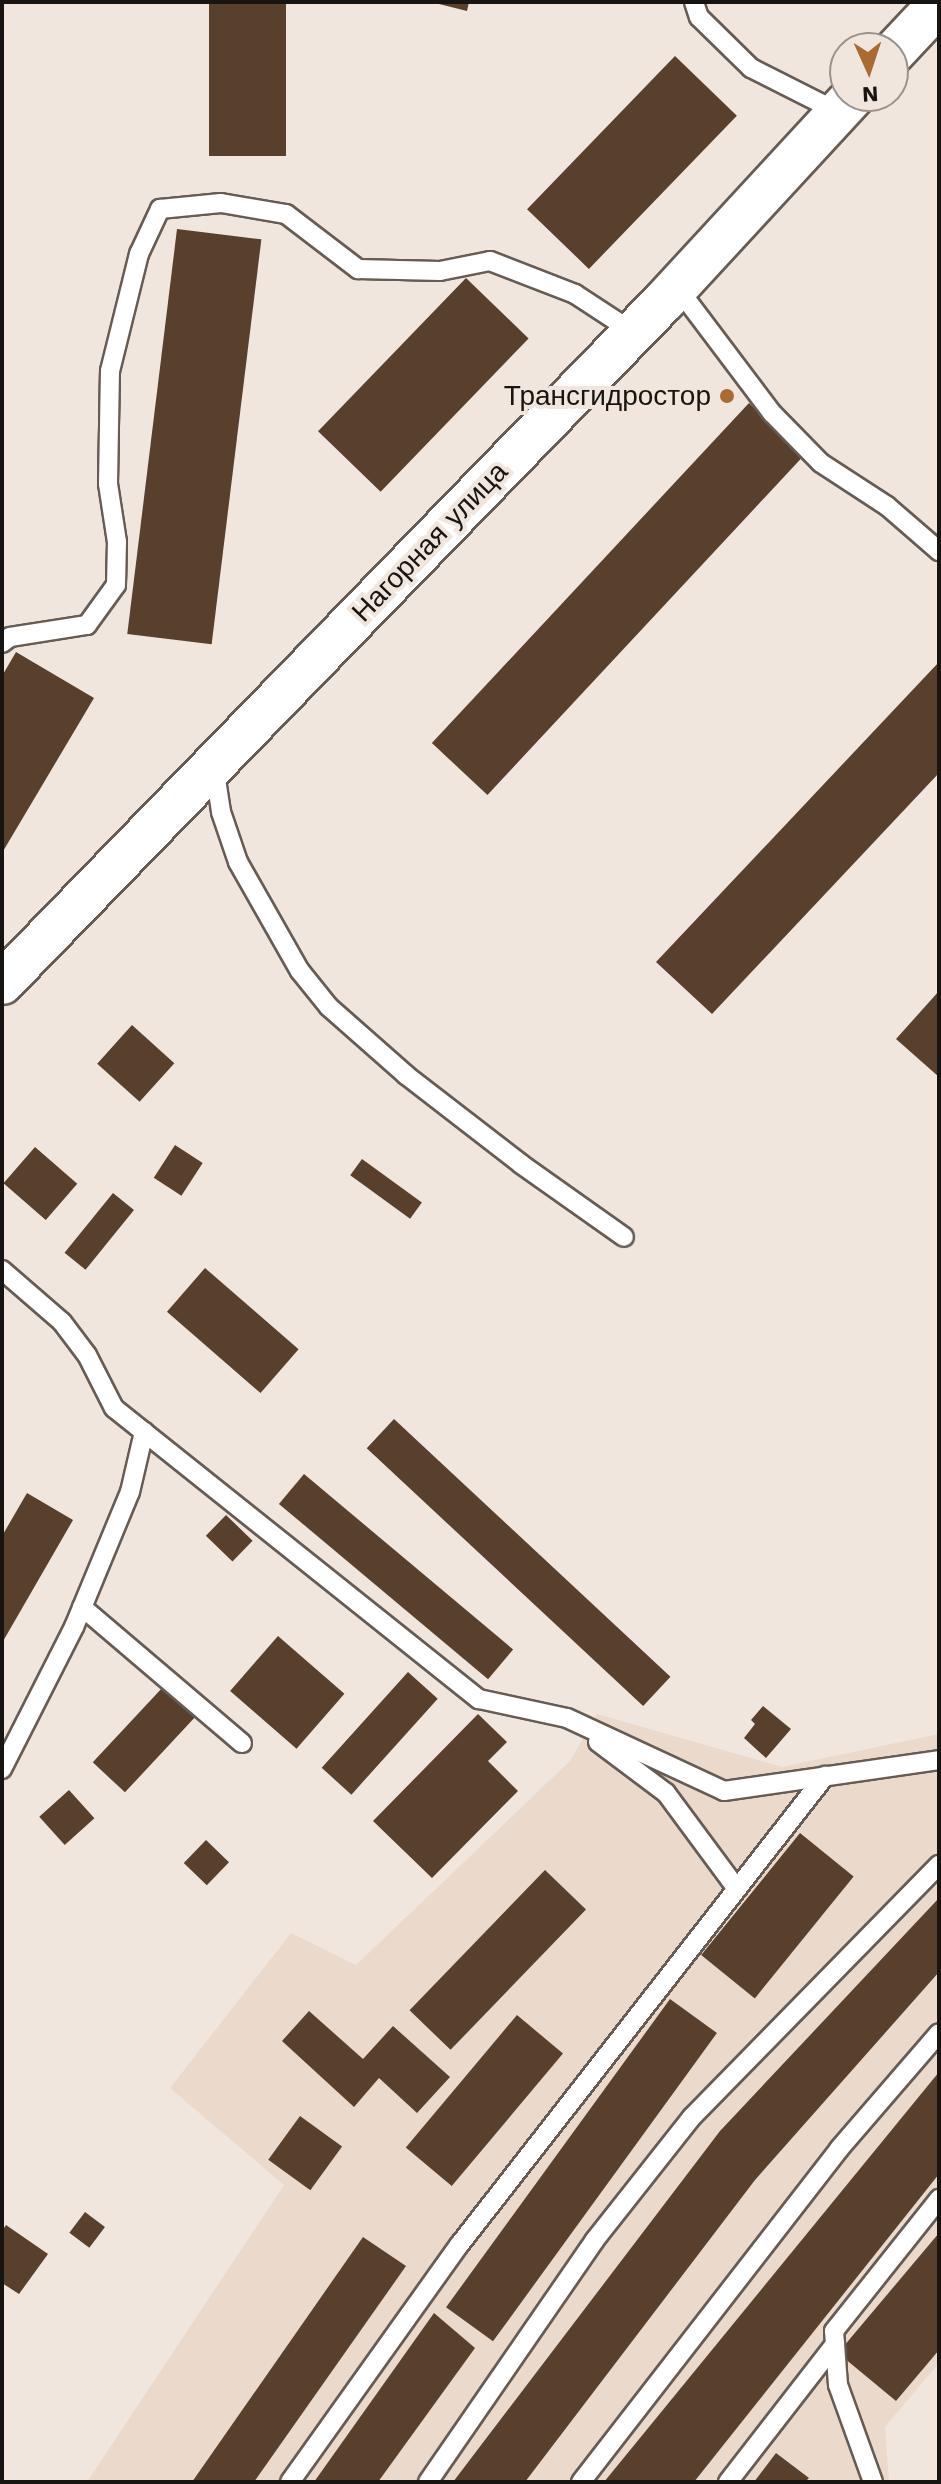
<!DOCTYPE html>
<html>
<head>
<meta charset="utf-8">
<style>
	body { margin:0 }
	#map { position:relative; width:941px; height:2484px; overflow:hidden; background:#f1e6dd; font-family:"Work Sans",sans-serif }
	div>[style] { position:absolute }
	[style*='--x'] { left:calc(var(--x)*1px); top:calc(var(--y)*1px); width:calc(var(--w)*1px); rotate:calc(var(--a)*1deg) }
	.built>* { inset:0; background:#ebd9cb }
	.building>* { inset:0; background:#58402d; transform-origin:0 0 }
	.roads { filter:drop-shadow(2px 0 #665c54) drop-shadow(-2px 0 #665c54) drop-shadow(0 2px #665c54) drop-shadow(0 -2px #665c54) }
	.service>* { height:18px; margin:-9px; padding:0 9px; transform-origin:9px; border-radius:9px; background:#fff }
	.tertiary>* { height:42px; margin:-21px; padding:0 21px; transform-origin:21px; border-radius:21px; background:#fff }
	.dots>* { width:22px; height:22px; translate:-50% -50%; box-sizing:border-box; border:4px solid #f1e6dd; border-radius:50% }
	span { translate:-50% -50%; white-space:nowrap; text-align:center; line-height:1.15; -webkit-text-stroke:8px #f1e6dd; paint-order:stroke }
	.poi-label { font-size:28px; color:#181411 }
	.right { translate:-100% -50%; text-align:right }
	.street-label { font-size:28px; color:#181411 }
	.frame { position:absolute; inset:0; border:4px solid #181411; pointer-events:none }
	.north { position:absolute; left:829px; top:32px; width:80px; height:80px; box-sizing:border-box; background:#f1e6dd; border:2px solid #9a928b; border-radius:50%; rotate:177deg; font-size:22px; font-weight:700; line-height:32px; text-align:center; color:#181411 }
	.north::after { content:''; display:block; margin:auto; width:28px; height:36px; background:#aa6b32; clip-path:polygon(50% 0,100% 100%,50% 72%,0 100%) }
</style>
</head>
<body>
<div id="map">
	<div class="built">
		<div style="clip-path:polygon(597px 1714px,782px 1767px,939px 1734px,939px 2363px,885px 2427px,889px 2482px,87px 2482px,284px 2185px,170px 2088px,291px 1933px,356px 1965px,570px 1761px)"></div>
	</div>
	<div class="building">
		<div style="left:209px;top:2px;width:77px;height:154px"></div>
		<div style="clip-path:polygon(431px 2px,469px 2px,467px 11px)"></div>
		<div style="left:675px;top:56px;width:86px;height:213px;rotate:44deg"></div>
		<div style="left:177px;top:229px;width:85px;height:408px;rotate:7deg"></div>
		<div style="left:466px;top:278px;width:87px;height:213px;rotate:44deg"></div>
		<div style="left:749px;top:403px;width:76px;height:465px;rotate:43deg"></div>
		<div style="clip-path:polygon(16px 652px,94px 698px,2px 853px,2px 676px)"></div>
		<div style="clip-path:polygon(939px 662px,939px 773px,712px 1014px,656px 962px)"></div>
		<div style="clip-path:polygon(939px 991px,939px 1077px,896px 1039px)"></div>
		<div style="left:132px;top:1025px;width:57px;height:52px;rotate:42deg"></div>
		<div style="left:175px;top:1145px;width:33px;height:39px;rotate:33deg"></div>
		<div style="left:35px;top:1147px;width:56px;height:48px;rotate:41deg"></div>
		<div style="left:362px;top:1159px;width:74px;height:20px;rotate:36deg"></div>
		<div style="left:113px;top:1193px;width:27px;height:77px;rotate:39deg"></div>
		<div style="left:205px;top:1268px;width:124px;height:58px;rotate:41deg"></div>
		<div style="left:394px;top:1419px;width:378px;height:40px;rotate:43deg"></div>
		<div style="left:304px;top:1474px;width:273px;height:39px;rotate:40deg"></div>
		<div style="clip-path:polygon(27px 1493px,73px 1520px,2px 1643px,2px 1536px)"></div>
		<div style="left:226px;top:1515px;width:37px;height:29px;rotate:44deg"></div>
		<div style="left:278px;top:1636px;width:88px;height:73px;rotate:41deg"></div>
		<div style="left:408px;top:1672px;width:40px;height:129px;rotate:42deg"></div>
		<div style="left:163px;top:1687px;width:44px;height:103px;rotate:43deg"></div>
		<div style="clip-path:polygon(763px 1706px,791px 1729px,766px 1758px,744px 1738px,755px 1724px,751px 1720px)"></div>
		<div style="clip-path:polygon(478px 1714px,507px 1742px,488px 1761px,518px 1791px,432px 1878px,373px 1821px)"></div>
		<div style="left:69px;top:1790px;width:38px;height:40px;rotate:48deg"></div>
		<div style="left:800px;top:1833px;width:69px;height:157px;rotate:39deg"></div>
		<div style="left:206px;top:1840px;width:32px;height:32px;rotate:44deg"></div>
		<div style="left:545px;top:1870px;width:57px;height:195px;rotate:44deg"></div>
		<div style="clip-path:polygon(939px 1898px,939px 1972px,755px 2180px,525px 2482px,453px 2482px,720px 2131px)"></div>
		<div style="left:670px;top:1999px;width:58px;height:381px;rotate:36deg"></div>
		<div style="clip-path:polygon(309px 2011px,363px 2059px,393px 2026px,450px 2077px,417px 2113px,379px 2078px,354px 2107px,282px 2041px)"></div>
		<div style="left:517px;top:2015px;width:60px;height:173px;rotate:40deg"></div>
		<div style="clip-path:polygon(939px 2072px,939px 2174px,694px 2482px,604px 2482px)"></div>
		<div style="left:300px;top:2116px;width:52px;height:54px;rotate:36deg"></div>
		<div style="left:85px;top:2212px;width:25px;height:26px;rotate:37deg"></div>
		<div style="clip-path:polygon(6px 2225px,48px 2254px,19px 2294px,2px 2283px,2px 2231px)"></div>
		<div style="clip-path:polygon(939px 2233px,939px 2350px,896px 2401px,838px 2353px)"></div>
		<div style="clip-path:polygon(363px 2237px,406px 2266px,254px 2482px,192px 2482px)"></div>
		<div style="clip-path:polygon(434px 2313px,475px 2348px,378px 2482px,314px 2482px)"></div>
		<div style="clip-path:polygon(776px 2453px,809px 2478px,805px 2482px,754px 2482px)"></div>
	</div>
	<div class="roads">
		<div class="service">
			<div style="--x:694;--y:2;--w:16;--a:72"></div>
			<div style="--x:699;--y:17;--w:73;--a:44.4"></div>
			<div style="--x:751;--y:68;--w:97;--a:26.8"></div>
			<div style="--x:677;--y:287;--w:158;--a:53"></div>
			<div style="--x:772;--y:413;--w:70;--a:45.6"></div>
			<div style="--x:821;--y:463;--w:79;--a:33.1"></div>
			<div style="--x:887;--y:506;--w:69;--a:40.9"></div>
			<div style="--x:2;--y:643;--w:10;--a:-37"></div>
			<div style="--x:10;--y:637;--w:78;--a:-8.9"></div>
			<div style="--x:87;--y:625;--w:49;--a:-54.1"></div>
			<div style="--x:116;--y:585;--w:43;--a:-88.7"></div>
			<div style="--x:117;--y:542;--w:59;--a:-98.8"></div>
			<div style="--x:108;--y:484;--w:113;--a:-89"></div>
			<div style="--x:110;--y:371;--w:121;--a:-76.1"></div>
			<div style="--x:139;--y:254;--w:50;--a:-65"></div>
			<div style="--x:160;--y:209;--w:61;--a:-5.6"></div>
			<div style="--x:221;--y:203;--w:66;--a:9.6"></div>
			<div style="--x:286;--y:214;--w:91;--a:37.4"></div>
			<div style="--x:358;--y:269;--w:82;--a:1.4"></div>
			<div style="--x:440;--y:271;--w:51;--a:-11.3"></div>
			<div style="--x:490;--y:261;--w:91;--a:21.2"></div>
			<div style="--x:575;--y:294;--w:69;--a:33.2"></div>
			<div style="--x:214;--y:766;--w:47;--a:81.3"></div>
			<div style="--x:221;--y:812;--w:53;--a:71.2"></div>
			<div style="--x:238;--y:862;--w:125;--a:60.4"></div>
			<div style="--x:300;--y:971;--w:46;--a:51.1"></div>
			<div style="--x:329;--y:1007;--w:103;--a:41.4"></div>
			<div style="--x:406;--y:1075;--w:145;--a:37.7"></div>
			<div style="--x:521;--y:1164;--w:126;--a:35.3"></div>
			<div style="--x:2;--y:1270;--w:79;--a:40.9"></div>
			<div style="--x:62;--y:1322;--w:41;--a:52.9"></div>
			<div style="--x:87;--y:1355;--w:59;--a:63"></div>
			<div style="--x:114;--y:1408;--w:467;--a:38.6"></div>
			<div style="--x:479;--y:1699;--w:90;--a:12.2"></div>
			<div style="--x:567;--y:1718;--w:173;--a:24.9"></div>
			<div style="--x:724;--y:1791;--w:217;--a:-8.2"></div>
			<div style="--x:82;--y:1607;--w:210;--a:40.4"></div>
			<div style="--x:598;--y:1742;--w:85;--a:36.9"></div>
			<div style="--x:666;--y:1793;--w:119;--a:53.5"></div>
			<div style="--x:2;--y:1769;--w:159;--a:-63.1"></div>
			<div style="--x:74;--y:1627;--w:146;--a:-67.5"></div>
			<div style="--x:130;--y:1492;--w:62;--a:-76.9"></div>
			<div style="--x:290;--y:2482;--w:292;--a:-54.5"></div>
			<div style="--x:460;--y:2244;--w:594;--a:-52.05"></div>
			<div style="--x:428;--y:2482;--w:293;--a:-55.4"></div>
			<div style="--x:594;--y:2241;--w:158;--a:-51.7"></div>
			<div style="--x:692;--y:2117;--w:353;--a:-45.6"></div>
			<div style="--x:581;--y:2482;--w:421;--a:-52.2"></div>
			<div style="--x:839;--y:2149;--w:153;--a:-49.2"></div>
			<div style="--x:728;--y:2482;--w:175;--a:-52.2"></div>
			<div style="--x:873;--y:2482;--w:103;--a:-109.8"></div>
			<div style="--x:838;--y:2385;--w:54;--a:-94.2"></div>
			<div style="--x:834;--y:2331;--w:169;--a:-51.5"></div>
		</div>
		<div class="tertiary">
			<div style="--x:893;--y:53;--w:67;--a:-46.8"></div>
			<div style="--x:2;--y:983;--w:952;--a:-45.85"></div>
			<div style="--x:665;--y:300;--w:277;--a:-47.3"></div>
		</div>
	</div>
	<div class="dots">
		<div style="left:727px;top:396px;background:#aa6b32"></div>
	</div>
	<div class="poi-label">
		<span class="right" style="left:711px;top:396px">Трансгидростор</span>
	</div>
	<div class="street-label">
		<span style="left:430px;top:542px;rotate:-46deg">Нагорная улица</span>
	</div>
	<div class="frame"></div>
	<div class="north">N</div>
</div>
</body>
</html>
